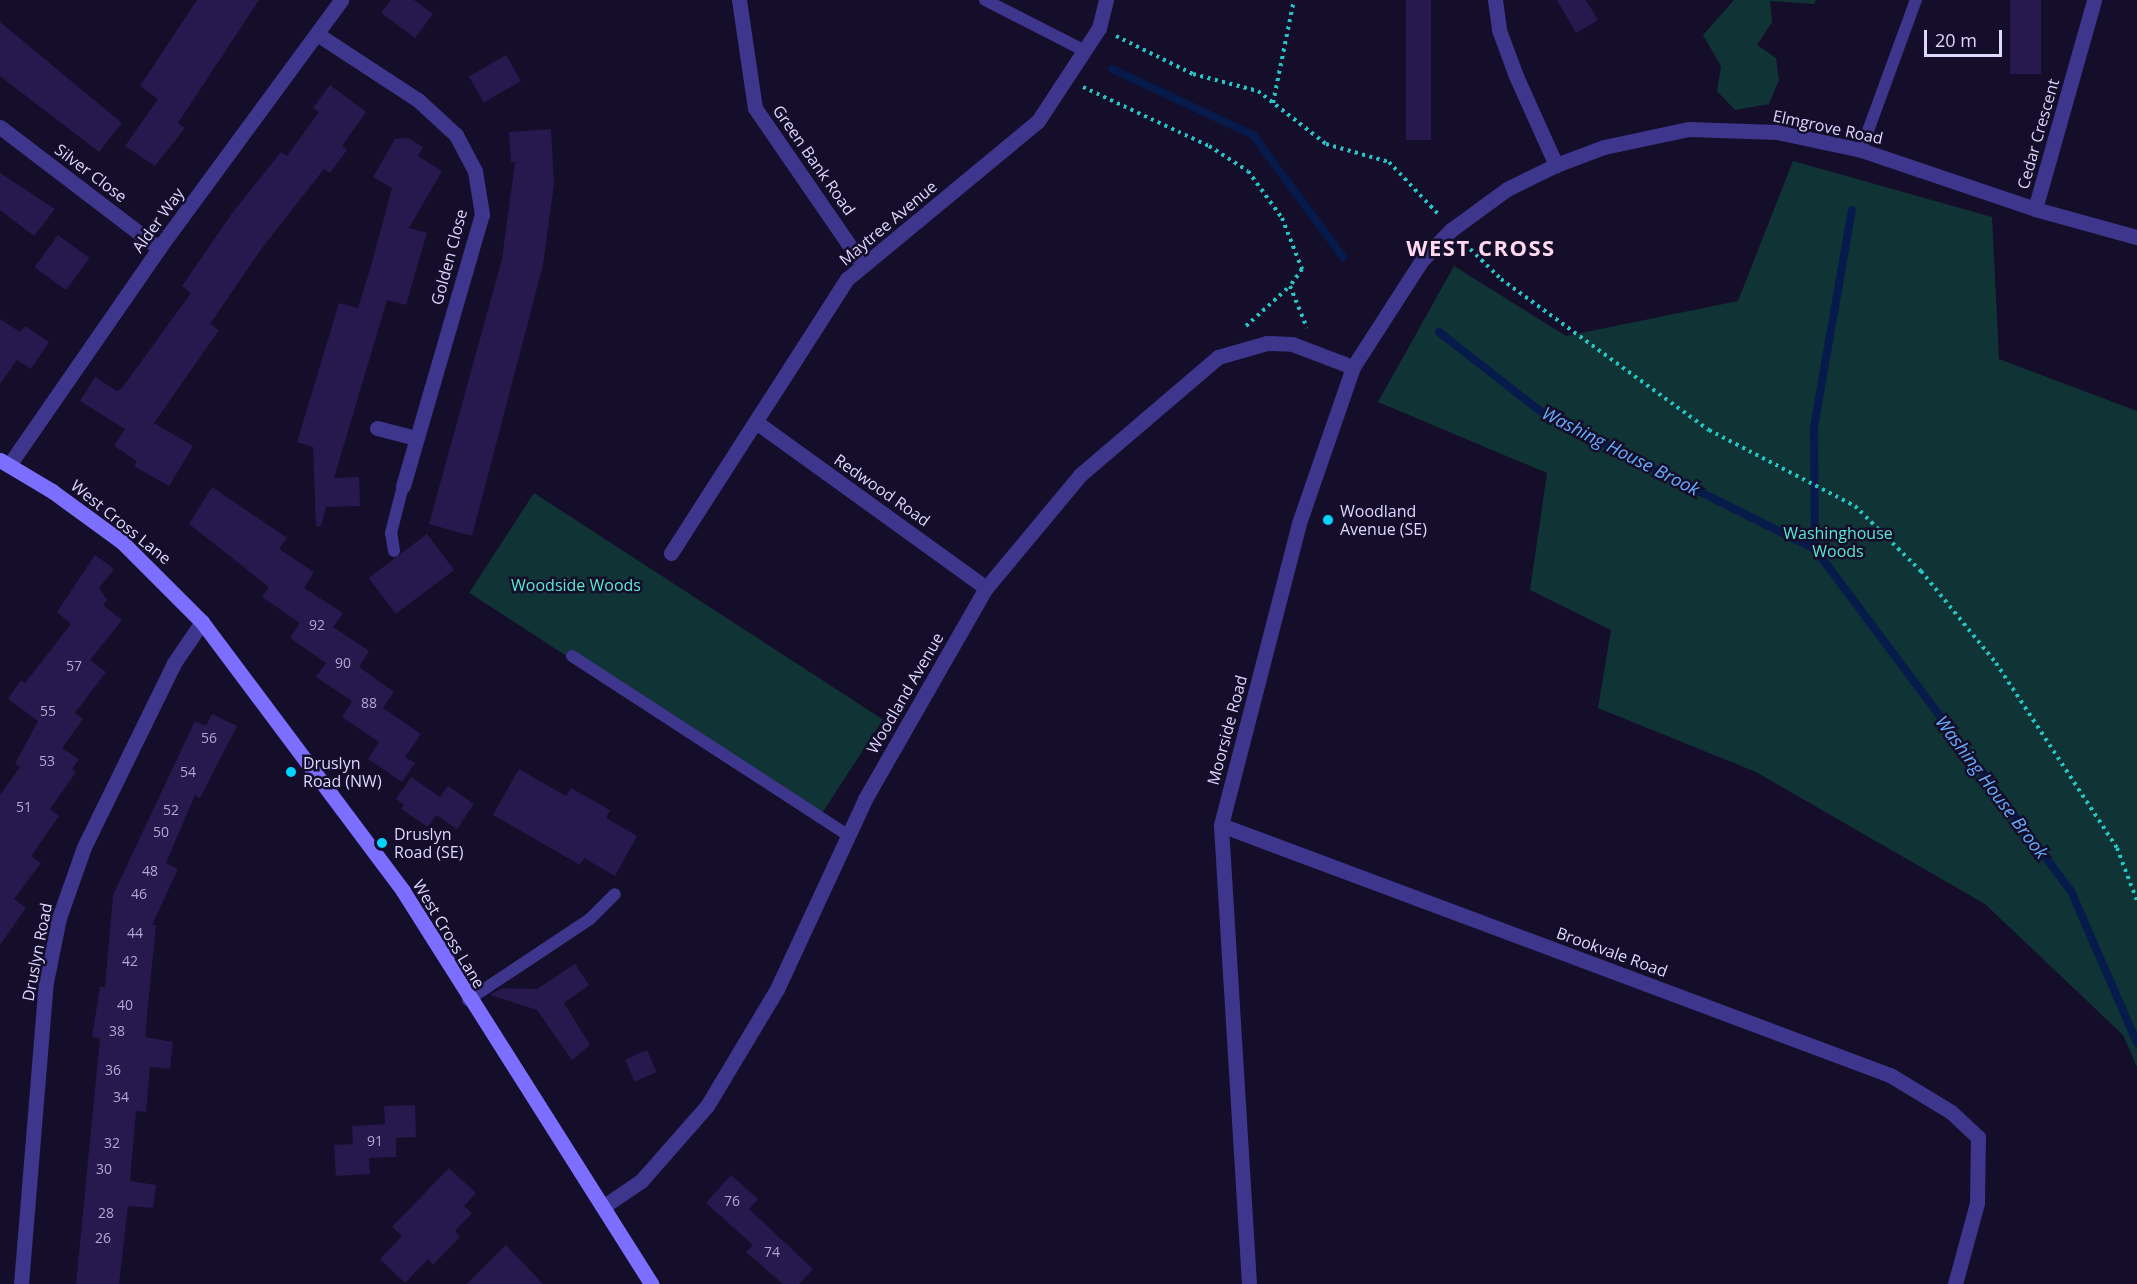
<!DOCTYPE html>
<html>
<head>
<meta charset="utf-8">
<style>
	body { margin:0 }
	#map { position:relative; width:2137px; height:1284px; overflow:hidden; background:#150e2a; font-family:"Open Sans",sans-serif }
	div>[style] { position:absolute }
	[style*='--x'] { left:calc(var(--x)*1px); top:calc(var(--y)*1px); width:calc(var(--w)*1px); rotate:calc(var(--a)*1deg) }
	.green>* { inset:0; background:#103335; transform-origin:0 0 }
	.stream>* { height:8px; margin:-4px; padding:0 4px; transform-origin:4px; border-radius:4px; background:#061a4b }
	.building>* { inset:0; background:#27184d; transform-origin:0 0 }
	.path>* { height:4px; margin-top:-2px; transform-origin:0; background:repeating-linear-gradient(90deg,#25c4c5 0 3px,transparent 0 7.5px) }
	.lane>* { height:12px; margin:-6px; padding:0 6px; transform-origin:6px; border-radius:6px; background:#3e358d }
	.street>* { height:15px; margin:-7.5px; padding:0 7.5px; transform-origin:7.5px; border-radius:7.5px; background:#3e358d }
	.secondary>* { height:15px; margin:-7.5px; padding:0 7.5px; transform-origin:7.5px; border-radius:7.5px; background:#7c6eff }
	.dots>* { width:16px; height:16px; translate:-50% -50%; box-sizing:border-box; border:3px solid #150e2a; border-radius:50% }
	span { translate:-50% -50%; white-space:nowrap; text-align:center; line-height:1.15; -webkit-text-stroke:5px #150e2a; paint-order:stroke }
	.number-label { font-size:14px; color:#b0a7d2 }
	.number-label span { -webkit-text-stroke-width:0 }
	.street-label { font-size:16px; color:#ded7ff }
	.poi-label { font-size:16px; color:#ded7ff }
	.left { translate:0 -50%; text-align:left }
	.park-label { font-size:16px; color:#58ead0 }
	.water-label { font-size:18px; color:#65adff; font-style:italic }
	.district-label { font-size:22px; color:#ffd9ef; font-weight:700; letter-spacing:1.5px }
	.scale { position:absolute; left:1924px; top:30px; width:78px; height:27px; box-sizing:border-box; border:3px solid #ded7ff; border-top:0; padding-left:8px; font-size:18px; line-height:21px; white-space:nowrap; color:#ded7ff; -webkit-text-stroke:4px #150e2a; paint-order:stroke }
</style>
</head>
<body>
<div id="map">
	<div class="green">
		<div style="clip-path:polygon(1734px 0,1816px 0,1814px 4px,1770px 1px,1772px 22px,1757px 45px,1776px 58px,1779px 80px,1769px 104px,1735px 110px,1717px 91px,1721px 66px,1703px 35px)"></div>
		<div style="clip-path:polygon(1793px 161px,1992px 217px,1999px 359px,2137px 411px,2137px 1067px,2123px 1035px,1985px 904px,1756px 772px,1598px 708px,1611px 630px,1530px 590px,1547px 473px,1378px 402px,1454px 266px,1566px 336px,1738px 301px)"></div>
		<div style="left:534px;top:493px;width:416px;height:119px;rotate:33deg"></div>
	</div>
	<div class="stream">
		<div style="--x:1112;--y:69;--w:156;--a:25.1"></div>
		<div style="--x:1253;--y:135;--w:152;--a:53.6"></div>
		<div style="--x:1439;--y:332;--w:133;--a:38"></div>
		<div style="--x:1544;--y:414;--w:303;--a:26.5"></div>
		<div style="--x:1815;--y:549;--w:427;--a:53.2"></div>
		<div style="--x:2071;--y:891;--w:166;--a:66.5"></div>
		<div style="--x:1815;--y:549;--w:122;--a:-90.5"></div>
		<div style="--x:1814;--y:427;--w:220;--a:-80.1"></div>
	</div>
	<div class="building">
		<div style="clip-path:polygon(197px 0,259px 0,178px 123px,185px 128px,155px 166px,125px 146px,158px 99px,140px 86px)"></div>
		<div style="clip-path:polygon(391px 0,414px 0,433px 14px,415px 38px,381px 13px)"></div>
		<div style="left:1406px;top:0;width:25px;height:140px"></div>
		<div style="clip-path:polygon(1557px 0,1586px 0,1598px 20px,1576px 33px)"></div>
		<div style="left:2010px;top:0;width:31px;height:74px"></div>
		<div style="clip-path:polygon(0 22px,122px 123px,99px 152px,0 76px)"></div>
		<div style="left:506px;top:55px;width:30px;height:43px;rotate:60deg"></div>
		<div style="clip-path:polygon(330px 85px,366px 112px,342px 146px,347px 150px,330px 173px,324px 169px,262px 248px,210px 324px,219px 330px,154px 423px,193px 446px,169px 486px,134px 466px,137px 461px,114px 446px,125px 429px,80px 401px,95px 377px,117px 391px,122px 388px,191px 293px,182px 286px,233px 212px,281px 152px,287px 156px,319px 112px,313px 108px)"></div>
		<div style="clip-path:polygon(551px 129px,554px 184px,543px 265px,472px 536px,429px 524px,502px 259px,515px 162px,511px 162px,509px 132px)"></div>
		<div style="clip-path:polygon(408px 138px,423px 147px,418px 156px,442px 171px,409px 228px,427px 233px,419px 260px,406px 305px,387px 300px,334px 478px,359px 477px,360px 506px,326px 507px,321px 526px,316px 526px,313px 447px,297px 442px,339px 303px,358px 308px,371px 266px,392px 188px,373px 177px,395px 139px)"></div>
		<div style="clip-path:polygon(0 173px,55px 209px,34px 236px,0 210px)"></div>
		<div style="left:58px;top:235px;width:39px;height:40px;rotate:36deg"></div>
		<div style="clip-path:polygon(0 319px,20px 332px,25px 326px,49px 342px,31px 369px,17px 360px,0 384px)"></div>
		<div style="clip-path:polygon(212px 487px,287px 538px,279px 549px,314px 572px,304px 588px,343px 613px,333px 627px,369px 651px,359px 667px,394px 692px,383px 708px,421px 734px,405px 757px,415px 763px,402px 782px,368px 759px,379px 742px,342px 717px,352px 701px,316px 677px,326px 663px,290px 638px,300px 623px,262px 597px,269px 587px,189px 524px)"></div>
		<div style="left:427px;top:534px;width:45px;height:73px;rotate:53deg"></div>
		<div style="clip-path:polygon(95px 555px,114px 569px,99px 588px,107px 600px,103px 605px,122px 620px,90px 660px,106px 672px,75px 713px,83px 719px,62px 748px,79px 759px,72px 769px,76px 772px,50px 809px,59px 816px,31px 856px,41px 863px,14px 899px,26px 908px,0 945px,0 795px,20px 767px,15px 764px,38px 721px,8px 699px,21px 680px,25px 683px,71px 624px,57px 612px)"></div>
		<div style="clip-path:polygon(212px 714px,237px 726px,200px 798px,195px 795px,166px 863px,178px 869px,152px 925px,156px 925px,145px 1037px,173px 1042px,170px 1069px,150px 1067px,146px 1112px,136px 1111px,130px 1181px,156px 1185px,153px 1208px,128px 1206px,119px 1284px,76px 1284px,100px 1038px,92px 1037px,100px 987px,105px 987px,113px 895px,195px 721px,206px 726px)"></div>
		<div style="clip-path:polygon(519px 769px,566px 796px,571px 788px,610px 810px,606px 818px,637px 836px,615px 876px,584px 858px,580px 865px,493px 815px)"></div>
		<div style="clip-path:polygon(411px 777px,440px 797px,448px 786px,474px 804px,457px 829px,436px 815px,428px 827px,401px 809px,404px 805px,396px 799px)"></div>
		<div style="clip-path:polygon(575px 964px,589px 985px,564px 1003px,590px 1045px,572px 1060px,537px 1010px,490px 995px,502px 988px,537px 989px)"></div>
		<div style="left:647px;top:1050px;width:24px;height:24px;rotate:66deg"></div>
		<div style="clip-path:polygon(415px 1105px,416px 1137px,396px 1138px,396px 1157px,369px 1158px,370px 1174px,336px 1176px,334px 1145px,353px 1144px,352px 1126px,385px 1124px,384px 1106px)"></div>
		<div style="clip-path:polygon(449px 1168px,476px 1193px,464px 1206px,472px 1213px,455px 1231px,460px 1237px,433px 1265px,428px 1259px,405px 1283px,380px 1259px,402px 1236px,392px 1227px)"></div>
		<div style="clip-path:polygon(731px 1175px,758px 1199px,749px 1209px,813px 1269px,799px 1284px,783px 1284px,746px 1252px,753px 1245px,706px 1203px)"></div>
		<div style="clip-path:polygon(506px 1245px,543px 1284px,467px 1284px)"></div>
	</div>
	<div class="path">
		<div style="--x:1116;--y:36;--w:86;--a:26.3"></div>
		<div style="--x:1193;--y:74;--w:67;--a:14.7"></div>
		<div style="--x:1258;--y:91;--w:86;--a:37.9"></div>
		<div style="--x:1326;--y:144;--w:66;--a:15.9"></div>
		<div style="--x:1389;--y:162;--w:71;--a:46.7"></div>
		<div style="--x:1083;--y:87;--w:139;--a:25.1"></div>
		<div style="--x:1209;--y:146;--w:46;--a:32.7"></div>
		<div style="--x:1248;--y:171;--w:58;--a:54.1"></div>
		<div style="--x:1282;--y:218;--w:55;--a:68.6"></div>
		<div style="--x:1302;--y:269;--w:21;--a:125"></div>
		<div style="--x:1290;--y:286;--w:45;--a:68"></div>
		<div style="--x:1273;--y:103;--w:105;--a:-78.5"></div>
		<div style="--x:1465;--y:244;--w:50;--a:44.2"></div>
		<div style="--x:1501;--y:279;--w:257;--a:36"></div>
		<div style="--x:1709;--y:430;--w:165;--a:27.5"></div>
		<div style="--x:1855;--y:506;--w:93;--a:44.6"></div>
		<div style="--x:1921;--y:571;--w:119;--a:50.8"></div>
		<div style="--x:1996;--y:663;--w:221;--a:56.8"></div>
		<div style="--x:2117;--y:848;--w:57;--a:69.3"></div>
		<div style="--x:1246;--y:326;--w:59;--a:-42.3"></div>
	</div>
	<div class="lane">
		<div style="--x:985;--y:0;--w:112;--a:27"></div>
		<div style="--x:1861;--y:150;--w:160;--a:-69.9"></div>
		<div style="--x:394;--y:551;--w:18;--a:-99"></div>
		<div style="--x:391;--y:533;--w:49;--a:-75.7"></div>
		<div style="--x:572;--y:656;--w:329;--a:33"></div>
		<div style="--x:468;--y:1000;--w:146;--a:-33.6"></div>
		<div style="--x:590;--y:919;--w:35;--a:-45"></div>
	</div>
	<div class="street">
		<div style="--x:739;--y:0;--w:109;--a:81.6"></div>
		<div style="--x:755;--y:108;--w:191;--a:55.5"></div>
		<div style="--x:1495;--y:0;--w:30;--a:82"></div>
		<div style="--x:1499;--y:30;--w:49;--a:69.7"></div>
		<div style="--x:1516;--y:76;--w:98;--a:65.8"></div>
		<div style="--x:317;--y:34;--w:121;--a:33.2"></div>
		<div style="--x:418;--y:100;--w:52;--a:42.6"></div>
		<div style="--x:456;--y:135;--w:41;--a:62.2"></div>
		<div style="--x:475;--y:171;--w:44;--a:80.8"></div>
		<div style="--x:482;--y:214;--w:283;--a:106.2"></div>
		<div style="--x:0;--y:127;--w:200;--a:37.3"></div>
		<div style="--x:2035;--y:209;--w:217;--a:-74.2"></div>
		<div style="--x:756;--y:422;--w:284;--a:35.8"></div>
		<div style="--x:377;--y:428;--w:40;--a:14.4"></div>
		<div style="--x:9;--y:465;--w:264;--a:-55.3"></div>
		<div style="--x:159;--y:248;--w:308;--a:-53.7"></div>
		<div style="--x:671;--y:553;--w:326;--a:-57.3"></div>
		<div style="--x:847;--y:279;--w:248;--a:-39.6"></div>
		<div style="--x:1038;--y:121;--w:111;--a:-56.7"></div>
		<div style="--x:1099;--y:28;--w:29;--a:-76"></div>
		<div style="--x:1221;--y:825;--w:714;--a:20.49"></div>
		<div style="--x:1890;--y:1075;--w:71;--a:31.2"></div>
		<div style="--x:1951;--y:1112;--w:37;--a:43"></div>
		<div style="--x:1978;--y:1137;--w:66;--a:90.9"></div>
		<div style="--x:1977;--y:1203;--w:84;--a:105.2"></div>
		<div style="--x:604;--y:1206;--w:45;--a:-34"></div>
		<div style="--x:641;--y:1181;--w:100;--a:-48.7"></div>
		<div style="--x:707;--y:1106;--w:136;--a:-59.1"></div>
		<div style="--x:777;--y:989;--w:209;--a:-65.1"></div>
		<div style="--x:865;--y:799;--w:243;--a:-60.2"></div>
		<div style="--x:986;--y:588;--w:147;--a:-50.2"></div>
		<div style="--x:1080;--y:475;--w:182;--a:-40.5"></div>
		<div style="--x:1218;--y:357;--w:51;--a:-15.9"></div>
		<div style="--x:1267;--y:343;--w:25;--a:2"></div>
		<div style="--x:1292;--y:344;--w:65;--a:20.7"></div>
		<div style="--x:21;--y:1284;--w:303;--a:-85.3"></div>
		<div style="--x:46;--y:982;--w:65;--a:-78.5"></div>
		<div style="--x:59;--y:918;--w:75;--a:-70.6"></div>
		<div style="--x:84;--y:847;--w:205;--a:-63.9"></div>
		<div style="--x:174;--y:663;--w:50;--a:-55.7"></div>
		<div style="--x:1249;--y:1284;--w:460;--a:-93.5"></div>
		<div style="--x:1221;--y:825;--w:312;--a:-75.5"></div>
		<div style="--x:1299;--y:523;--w:165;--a:-70.9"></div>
		<div style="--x:1353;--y:367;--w:127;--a:-57.2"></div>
		<div style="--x:1422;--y:260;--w:42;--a:-46"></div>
		<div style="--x:1451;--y:230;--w:69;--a:-36.2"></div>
		<div style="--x:1507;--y:189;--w:55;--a:-26.1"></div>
		<div style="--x:1556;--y:165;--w:51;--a:-20.6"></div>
		<div style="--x:1604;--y:147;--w:87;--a:-12"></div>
		<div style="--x:1689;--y:129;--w:88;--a:2"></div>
		<div style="--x:1777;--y:132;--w:86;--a:12.1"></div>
		<div style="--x:1861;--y:150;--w:184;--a:18.7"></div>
		<div style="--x:2035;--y:209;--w:106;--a:15.4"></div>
	</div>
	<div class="secondary">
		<div style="--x:0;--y:460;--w:61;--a:30.8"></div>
		<div style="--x:52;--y:491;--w:87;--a:36.1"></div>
		<div style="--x:122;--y:542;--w:113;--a:45"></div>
		<div style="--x:202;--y:622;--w:336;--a:53.2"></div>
		<div style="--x:403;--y:891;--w:465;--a:57.7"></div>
	</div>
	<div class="dots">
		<div style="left:1328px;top:520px;background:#03d4ff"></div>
		<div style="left:291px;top:772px;background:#03d4ff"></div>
		<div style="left:382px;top:843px;background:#03d4ff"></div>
	</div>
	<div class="number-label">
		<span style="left:317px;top:625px">92</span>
		<span style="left:343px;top:663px">90</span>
		<span style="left:74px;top:666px">57</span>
		<span style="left:369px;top:703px">88</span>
		<span style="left:48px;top:711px">55</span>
		<span style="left:209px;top:738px">56</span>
		<span style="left:47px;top:761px">53</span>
		<span style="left:188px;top:772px">54</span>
		<span style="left:24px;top:807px">51</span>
		<span style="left:171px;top:810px">52</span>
		<span style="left:161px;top:832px">50</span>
		<span style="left:150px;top:871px">48</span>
		<span style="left:139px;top:894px">46</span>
		<span style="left:135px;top:933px">44</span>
		<span style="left:130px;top:961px">42</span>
		<span style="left:125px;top:1005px">40</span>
		<span style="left:117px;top:1031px">38</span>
		<span style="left:113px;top:1070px">36</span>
		<span style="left:121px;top:1097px">34</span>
		<span style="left:375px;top:1141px">91</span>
		<span style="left:112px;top:1143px">32</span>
		<span style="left:104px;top:1169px">30</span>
		<span style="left:732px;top:1201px">76</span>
		<span style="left:106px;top:1213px">28</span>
		<span style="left:103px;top:1238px">26</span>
		<span style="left:772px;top:1252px">74</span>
	</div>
	<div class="street-label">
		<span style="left:1828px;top:127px;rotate:12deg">Elmgrove Road</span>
		<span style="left:2038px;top:134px;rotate:-74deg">Cedar Crescent</span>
		<span style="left:814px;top:160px;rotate:55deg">Green Bank Road</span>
		<span style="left:91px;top:173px;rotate:37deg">Silver Close</span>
		<span style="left:158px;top:220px;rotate:-54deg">Alder Way</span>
		<span style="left:888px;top:223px;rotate:-40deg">Maytree Avenue</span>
		<span style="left:449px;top:257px;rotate:-75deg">Golden Close</span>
		<span style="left:882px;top:490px;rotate:35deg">Redwood Road</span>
		<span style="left:121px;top:522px;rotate:39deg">West Cross Lane</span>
		<span style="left:905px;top:693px;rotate:-60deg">Woodland Avenue</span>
		<span style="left:1227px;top:730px;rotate:-75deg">Moorside Road</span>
		<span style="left:449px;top:934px;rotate:59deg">West Cross Lane</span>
		<span style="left:37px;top:952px;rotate:-79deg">Druslyn Road</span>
		<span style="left:1612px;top:952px;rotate:20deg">Brookvale Road</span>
	</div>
	<div class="poi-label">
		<span class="left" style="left:1340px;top:520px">Woodland<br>Avenue (SE)</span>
		<span class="left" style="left:303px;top:772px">Druslyn<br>Road (NW)</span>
		<span class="left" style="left:394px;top:843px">Druslyn<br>Road (SE)</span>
	</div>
	<div class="park-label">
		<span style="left:1838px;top:542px">Washinghouse<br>Woods</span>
		<span style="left:576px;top:585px">Woodside Woods</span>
	</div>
	<div class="water-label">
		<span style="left:1621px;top:451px;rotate:27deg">Washing House Brook</span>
		<span style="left:1992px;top:787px;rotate:53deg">Washing House Brook</span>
	</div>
	<div class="district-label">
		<span style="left:1481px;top:248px">WEST CROSS</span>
	</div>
	<div class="scale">20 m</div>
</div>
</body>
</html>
